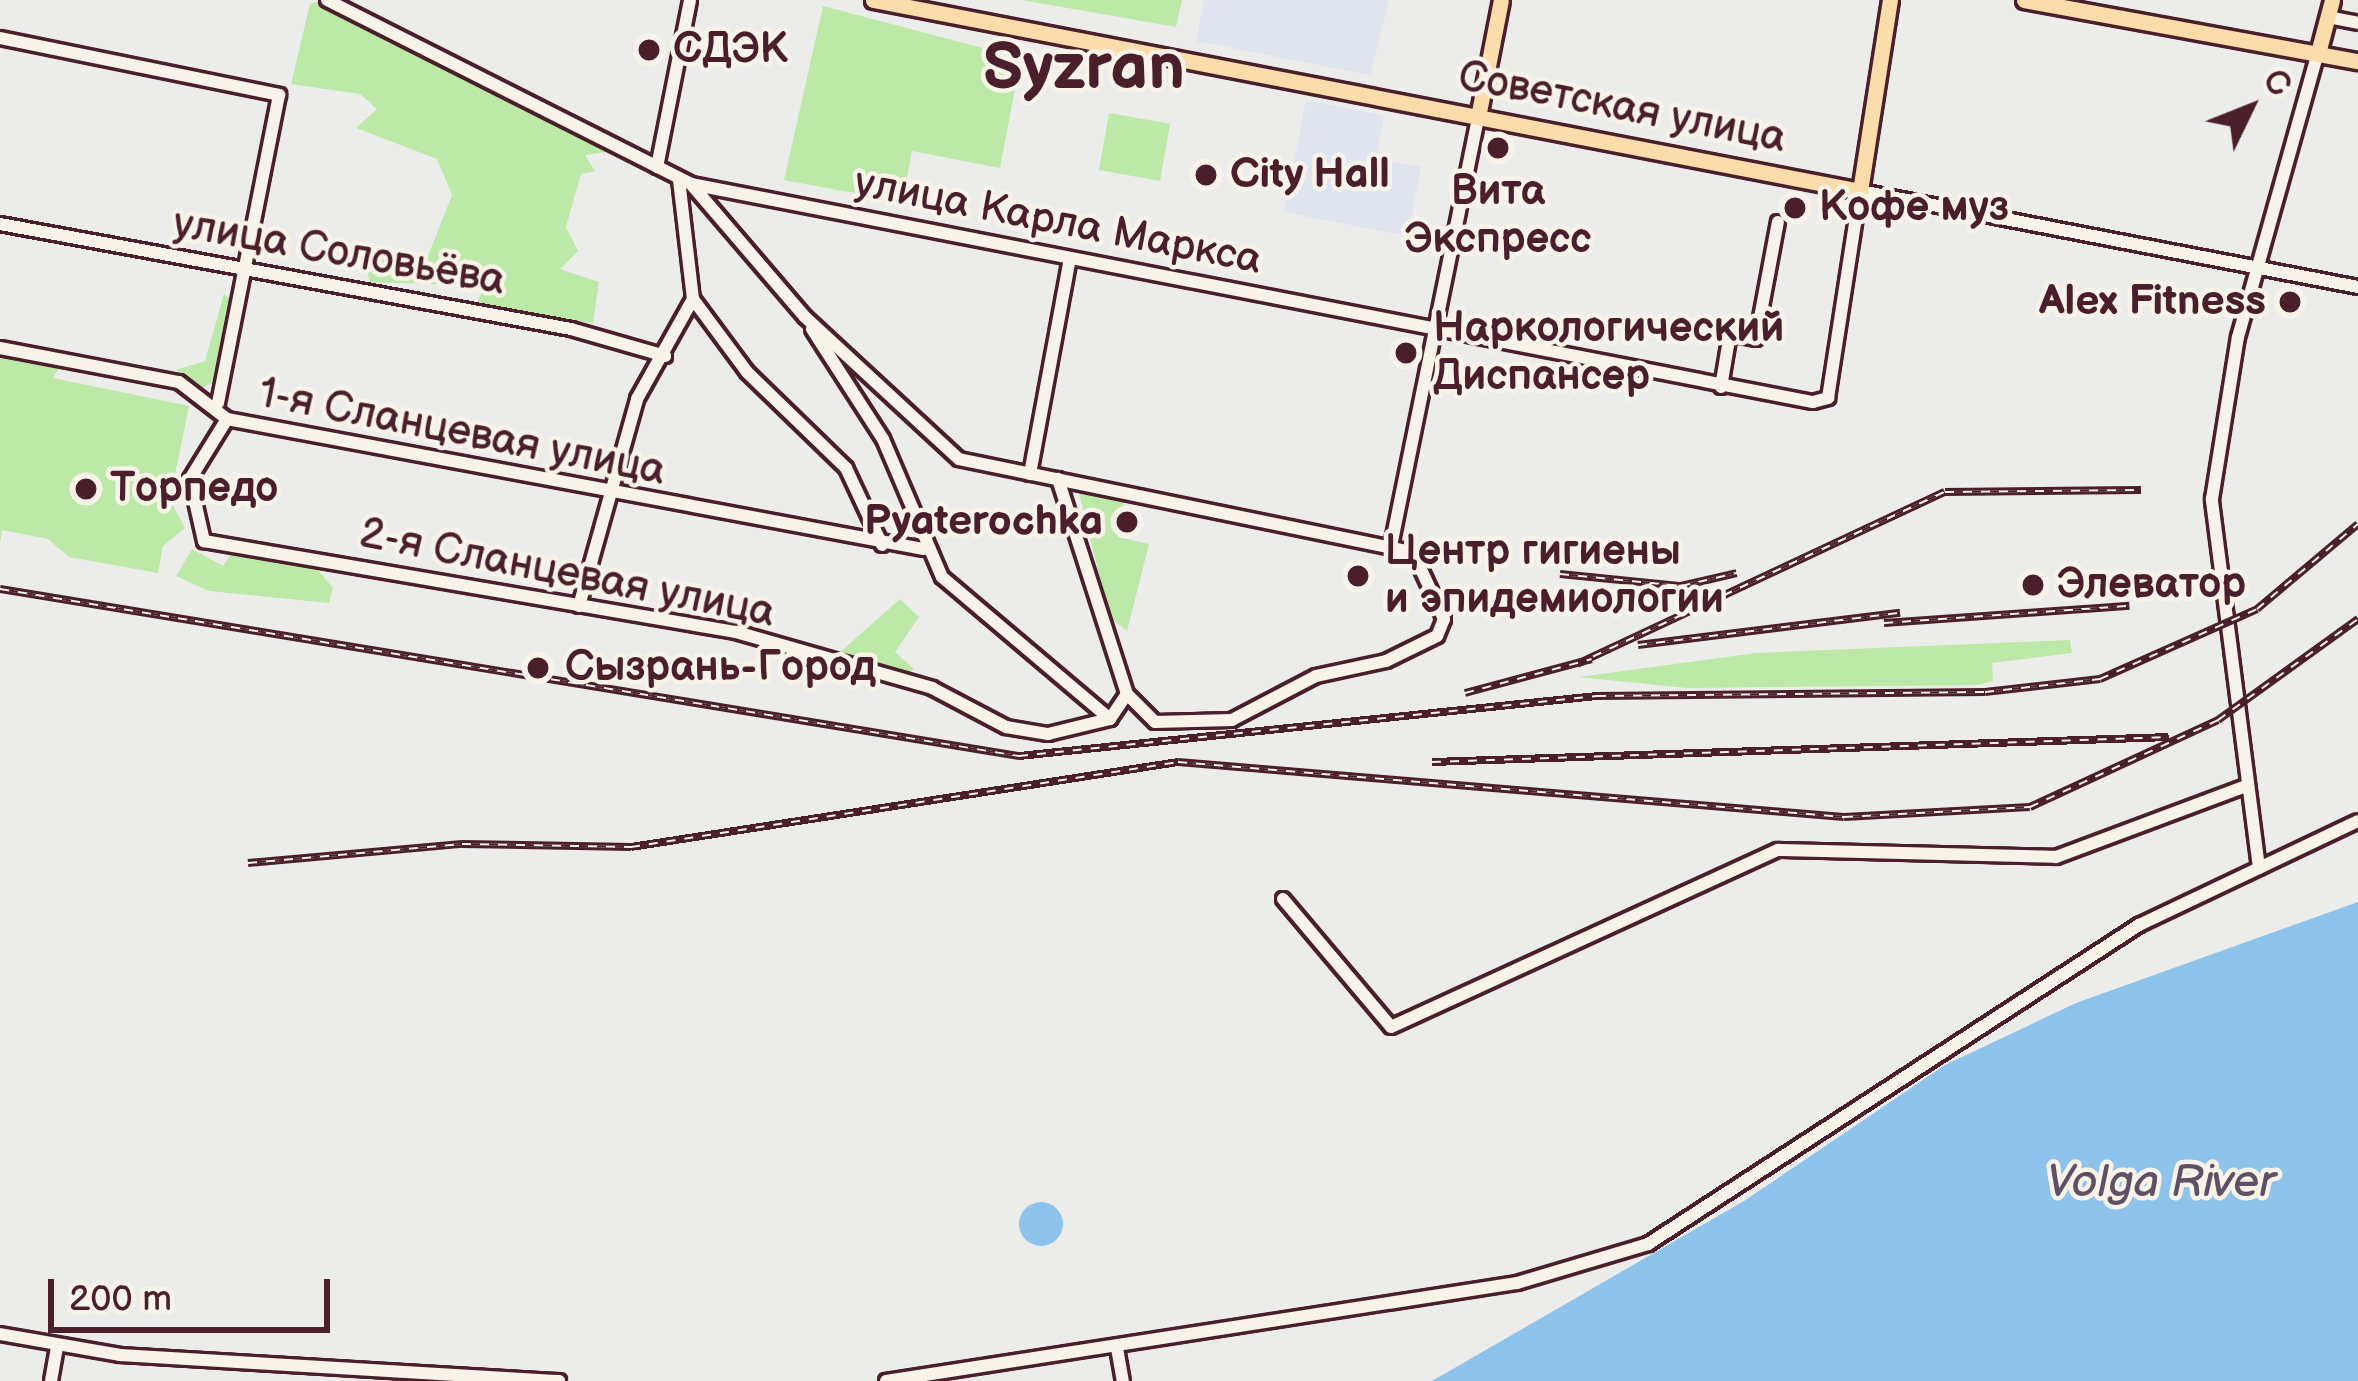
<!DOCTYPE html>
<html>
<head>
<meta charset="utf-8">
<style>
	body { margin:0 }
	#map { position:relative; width:2358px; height:1381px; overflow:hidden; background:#ececeb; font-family:"Balsamiq Sans",sans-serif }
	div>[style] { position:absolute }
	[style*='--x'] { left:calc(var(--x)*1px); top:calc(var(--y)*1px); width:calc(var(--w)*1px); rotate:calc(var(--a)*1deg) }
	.built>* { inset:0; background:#dfe4ef }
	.green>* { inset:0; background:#bce9a7; transform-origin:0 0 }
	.water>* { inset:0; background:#8ec3eb }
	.round { border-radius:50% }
	.roads { filter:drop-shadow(3px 0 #4a1f2b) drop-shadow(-3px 0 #4a1f2b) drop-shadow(0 3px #4a1f2b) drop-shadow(0 -3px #4a1f2b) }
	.minor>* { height:12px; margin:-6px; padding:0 6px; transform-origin:6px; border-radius:6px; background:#f7f3e8 }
	.major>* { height:15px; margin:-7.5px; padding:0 7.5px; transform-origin:7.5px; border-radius:7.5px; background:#fbddab }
	.rail>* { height:8px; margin-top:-4px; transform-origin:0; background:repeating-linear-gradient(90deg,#f7f3e8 0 9px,#4a1f2b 0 18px); box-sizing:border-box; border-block:3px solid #4a1f2b }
	.dots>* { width:33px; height:33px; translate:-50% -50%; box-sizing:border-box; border:6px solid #f7f3e8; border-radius:50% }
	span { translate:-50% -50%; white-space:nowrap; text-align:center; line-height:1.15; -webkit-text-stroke:9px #f7f3e8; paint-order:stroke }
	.poi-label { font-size:42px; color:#4a1f2b; font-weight:700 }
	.left { translate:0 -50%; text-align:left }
	.right { translate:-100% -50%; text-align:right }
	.street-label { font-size:42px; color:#4a1f2b }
	.water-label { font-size:45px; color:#5e5065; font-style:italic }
	.town-label { font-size:66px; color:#4a1f2b; font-weight:700 }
	.north { position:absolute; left:2190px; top:48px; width:120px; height:120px; -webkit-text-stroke:9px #f7f3e8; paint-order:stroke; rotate:47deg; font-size:33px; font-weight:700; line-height:48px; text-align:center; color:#4a1f2b }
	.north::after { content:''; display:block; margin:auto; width:42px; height:54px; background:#4a1f2b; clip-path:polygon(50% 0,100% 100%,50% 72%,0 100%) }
	.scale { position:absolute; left:48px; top:1279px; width:282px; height:54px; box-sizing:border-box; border:6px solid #4a1f2b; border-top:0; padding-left:15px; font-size:36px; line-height:42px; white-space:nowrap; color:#4a1f2b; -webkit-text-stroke:9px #f7f3e8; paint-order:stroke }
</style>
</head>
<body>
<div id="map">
	<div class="built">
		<div style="clip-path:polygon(1204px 0,1389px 0,1370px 75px,1196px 41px)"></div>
		<div style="clip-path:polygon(1306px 100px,1384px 116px,1376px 158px,1421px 167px,1408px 236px,1284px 212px)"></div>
	</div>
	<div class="green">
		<div style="clip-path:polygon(324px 0,392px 33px,386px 44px,408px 37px,612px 132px,614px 151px,585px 155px,595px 171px,581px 174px,566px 227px,578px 251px,560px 269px,599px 282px,593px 323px,476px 307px,484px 286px,370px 282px,365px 262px,378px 254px,424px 266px,452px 195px,437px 159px,356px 128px,377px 109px,360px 94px,291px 84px,310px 4px)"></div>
		<div style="clip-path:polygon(1022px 0,1182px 0,1176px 27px)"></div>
		<div style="clip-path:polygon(823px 6px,1021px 58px,1000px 168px,912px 151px,902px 202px,784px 180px)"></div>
		<div style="left:1109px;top:113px;width:62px;height:58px;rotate:10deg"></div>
		<div style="clip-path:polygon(224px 294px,232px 300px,215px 382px,187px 394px,191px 381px,176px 370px,205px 361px)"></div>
		<div style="clip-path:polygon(0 350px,43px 363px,53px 355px,61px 364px,53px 378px,189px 406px,170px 500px,185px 528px,163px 546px,158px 573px,69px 557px,48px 539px,2px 530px,0 543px)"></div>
		<div style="clip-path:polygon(1078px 489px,1125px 498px,1118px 537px,1149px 544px,1127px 631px,1110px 618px)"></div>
		<div style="clip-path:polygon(192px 549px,223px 566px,234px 550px,316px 568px,333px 588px,329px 603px,209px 591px,176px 576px)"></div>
		<div style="clip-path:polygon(900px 599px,919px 617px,895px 652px,914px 669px,902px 677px,837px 655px)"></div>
		<div style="clip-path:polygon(2070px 640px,2072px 653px,1992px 663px,1993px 681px,1978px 685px,1687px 688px,1579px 677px,1756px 653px)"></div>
	</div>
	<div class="water">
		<div style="clip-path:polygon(2358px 902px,2358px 1381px,1432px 1381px,1744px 1201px,1945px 1065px,2076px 1003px)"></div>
		<div class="round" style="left:1019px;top:1202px;width:44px;height:44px"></div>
	</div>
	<div class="roads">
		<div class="minor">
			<div style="--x:327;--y:0;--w:408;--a:26.8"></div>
			<div style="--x:691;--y:184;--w:1143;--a:11"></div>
			<div style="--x:1813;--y:402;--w:16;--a:-15"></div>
			<div style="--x:1828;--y:398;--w:209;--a:-81.2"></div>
			<div style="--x:1860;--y:191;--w:507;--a:10.91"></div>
			<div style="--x:2328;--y:17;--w:31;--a:11"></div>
			<div style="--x:0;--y:38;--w:285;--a:11.5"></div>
			<div style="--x:279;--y:95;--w:314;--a:101.2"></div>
			<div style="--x:657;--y:167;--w:170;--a:-78.8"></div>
			<div style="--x:691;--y:184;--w:175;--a:49.4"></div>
			<div style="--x:805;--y:317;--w:209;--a:42.7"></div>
			<div style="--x:959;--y:459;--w:463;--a:11.6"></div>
			<div style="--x:1413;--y:552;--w:74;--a:65.2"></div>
			<div style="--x:1444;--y:619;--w:18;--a:112"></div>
			<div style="--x:1437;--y:636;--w:57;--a:153.9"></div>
			<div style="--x:1386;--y:661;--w:72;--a:167.9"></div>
			<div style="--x:1316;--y:676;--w:95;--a:152.4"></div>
			<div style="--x:1232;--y:720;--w:77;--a:178.5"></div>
			<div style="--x:1155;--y:722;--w:40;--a:-135"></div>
			<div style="--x:0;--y:224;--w:581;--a:10.42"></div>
			<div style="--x:571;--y:329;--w:98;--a:16"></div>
			<div style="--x:693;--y:299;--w:91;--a:53.5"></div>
			<div style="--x:747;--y:372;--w:138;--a:44.1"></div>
			<div style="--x:846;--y:468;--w:85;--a:64.9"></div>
			<div style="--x:812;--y:329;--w:131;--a:57.2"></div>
			<div style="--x:883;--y:439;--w:150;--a:66.9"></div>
			<div style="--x:942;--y:577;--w:220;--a:40.2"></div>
			<div style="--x:1110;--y:719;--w:30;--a:-56"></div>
			<div style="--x:1127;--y:694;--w:226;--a:-107.8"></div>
			<div style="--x:0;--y:348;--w:182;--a:10.8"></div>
			<div style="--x:179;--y:382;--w:61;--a:37.6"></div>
			<div style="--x:227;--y:419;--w:709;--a:10.57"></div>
			<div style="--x:1721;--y:387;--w:54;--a:-80.4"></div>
			<div style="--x:1730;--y:334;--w:26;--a:11"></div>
			<div style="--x:1756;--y:339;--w:119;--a:-79.4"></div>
			<div style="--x:227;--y:419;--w:70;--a:121.7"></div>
			<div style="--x:190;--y:479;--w:64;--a:77.3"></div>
			<div style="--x:204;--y:541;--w:540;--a:9.71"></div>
			<div style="--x:736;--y:632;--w:204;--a:15.9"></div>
			<div style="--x:932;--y:688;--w:84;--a:27.8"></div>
			<div style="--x:1006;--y:727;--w:43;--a:9.5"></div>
			<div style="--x:1048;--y:734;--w:64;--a:-13.6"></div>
			<div style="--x:1030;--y:474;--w:219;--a:-79.5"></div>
			<div style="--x:1391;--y:546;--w:438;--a:-78.5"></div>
			<div style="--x:579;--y:606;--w:215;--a:-74.3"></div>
			<div style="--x:637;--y:399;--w:115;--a:-60.8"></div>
			<div style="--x:693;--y:299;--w:120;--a:-96.7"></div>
			<div style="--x:2259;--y:868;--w:372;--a:-97.3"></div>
			<div style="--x:2212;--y:499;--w:164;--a:-80.9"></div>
			<div style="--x:2238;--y:337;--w:295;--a:-74.3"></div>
			<div style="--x:1283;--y:899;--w:167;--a:49.8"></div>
			<div style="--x:1391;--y:1027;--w:426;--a:-24.6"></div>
			<div style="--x:1778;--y:850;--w:278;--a:1.4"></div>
			<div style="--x:2056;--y:857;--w:203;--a:-20.5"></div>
			<div style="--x:0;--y:1334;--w:122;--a:9.9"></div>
			<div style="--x:120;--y:1355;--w:440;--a:3.4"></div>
			<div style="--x:1117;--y:1348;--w:34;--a:80"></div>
			<div style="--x:51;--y:1381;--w:34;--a:-80"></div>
			<div style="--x:886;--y:1381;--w:639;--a:-8.83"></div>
			<div style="--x:1517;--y:1283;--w:137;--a:-16.6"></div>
			<div style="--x:1648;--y:1244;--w:586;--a:-33.01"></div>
			<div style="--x:2139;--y:925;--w:242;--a:-25.4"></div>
		</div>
		<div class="major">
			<div style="--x:873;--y:0;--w:1005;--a:10.95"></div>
			<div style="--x:1860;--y:191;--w:193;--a:-81.1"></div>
			<div style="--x:2024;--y:0;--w:340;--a:10.4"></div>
			<div style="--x:2318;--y:53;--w:55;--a:-75.2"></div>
			<div style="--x:1478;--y:117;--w:119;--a:-78.9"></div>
		</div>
	</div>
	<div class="rail">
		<div style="--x:1560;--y:574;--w:122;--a:5.7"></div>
		<div style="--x:1681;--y:586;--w:57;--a:-13.1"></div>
		<div style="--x:0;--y:589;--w:1033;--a:9.31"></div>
		<div style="--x:1019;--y:756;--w:581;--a:-5.93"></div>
		<div style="--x:1597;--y:696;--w:388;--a:-0.6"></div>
		<div style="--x:1985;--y:692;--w:116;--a:-6.4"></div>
		<div style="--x:2100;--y:679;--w:172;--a:-24"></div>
		<div style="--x:2257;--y:609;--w:132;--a:-40.1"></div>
		<div style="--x:1884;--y:623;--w:246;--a:-4"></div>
		<div style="--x:1638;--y:645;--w:264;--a:-7"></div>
		<div style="--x:1577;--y:664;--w:406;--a:-25.1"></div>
		<div style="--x:1945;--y:492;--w:196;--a:-0.6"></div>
		<div style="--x:1465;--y:693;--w:131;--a:-15"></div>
		<div style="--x:1432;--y:762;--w:737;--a:-1.94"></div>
		<div style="--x:248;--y:863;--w:215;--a:-5.1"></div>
		<div style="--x:462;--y:844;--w:169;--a:1"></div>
		<div style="--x:631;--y:847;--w:554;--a:-8.83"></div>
		<div style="--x:1178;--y:762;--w:668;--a:4.72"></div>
		<div style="--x:1844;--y:817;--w:186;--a:-3.1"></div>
		<div style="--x:2030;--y:807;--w:207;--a:-24.8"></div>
		<div style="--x:2218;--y:720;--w:173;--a:-35.8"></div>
	</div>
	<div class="dots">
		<div style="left:649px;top:50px;background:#4a1f2b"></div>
		<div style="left:1498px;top:148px;background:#4a1f2b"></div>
		<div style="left:1206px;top:175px;background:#4a1f2b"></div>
		<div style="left:1795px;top:208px;background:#4a1f2b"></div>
		<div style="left:2290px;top:302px;background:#4a1f2b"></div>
		<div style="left:1406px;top:353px;background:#4a1f2b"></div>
		<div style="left:86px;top:489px;background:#4a1f2b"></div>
		<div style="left:1127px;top:522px;background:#4a1f2b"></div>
		<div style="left:1358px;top:576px;background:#4a1f2b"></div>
		<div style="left:2033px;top:585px;background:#4a1f2b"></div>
		<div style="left:538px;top:668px;background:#4a1f2b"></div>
	</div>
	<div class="poi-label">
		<span class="left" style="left:673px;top:50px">СДЭК</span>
		<span class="left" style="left:1230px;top:175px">City Hall</span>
		<span style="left:1498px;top:216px">Вита<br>Экспресс</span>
		<span class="left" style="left:1819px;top:208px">Кофе муз</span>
		<span class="right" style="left:2266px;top:302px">Alex Fitness</span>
		<span class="left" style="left:1433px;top:353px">Наркологический<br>Диспансер</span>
		<span class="left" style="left:110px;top:489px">Торпедо</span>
		<span class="right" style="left:1103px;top:522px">Pyaterochka</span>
		<span class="left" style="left:1385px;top:576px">Центр гигиены<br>и эпидемиологии</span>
		<span class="left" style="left:2057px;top:585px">Элеватор</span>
		<span class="left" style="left:565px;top:668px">Сызрань-Город</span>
	</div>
	<div class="street-label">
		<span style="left:1622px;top:108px;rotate:11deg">Советская улица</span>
		<span style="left:1058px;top:222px;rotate:11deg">улица Карла Маркса</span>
		<span style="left:339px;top:253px;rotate:10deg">улица Соловьёва</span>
		<span style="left:462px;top:433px;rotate:11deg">1-я Сланцевая улица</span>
		<span style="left:567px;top:574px;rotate:11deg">2-я Сланцевая улица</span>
	</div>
	<div class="water-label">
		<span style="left:2161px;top:1183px">Volga River</span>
	</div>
	<div class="town-label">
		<span style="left:1084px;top:69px">Syzran</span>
	</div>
	<div class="north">С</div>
	<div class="scale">200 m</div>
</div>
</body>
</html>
